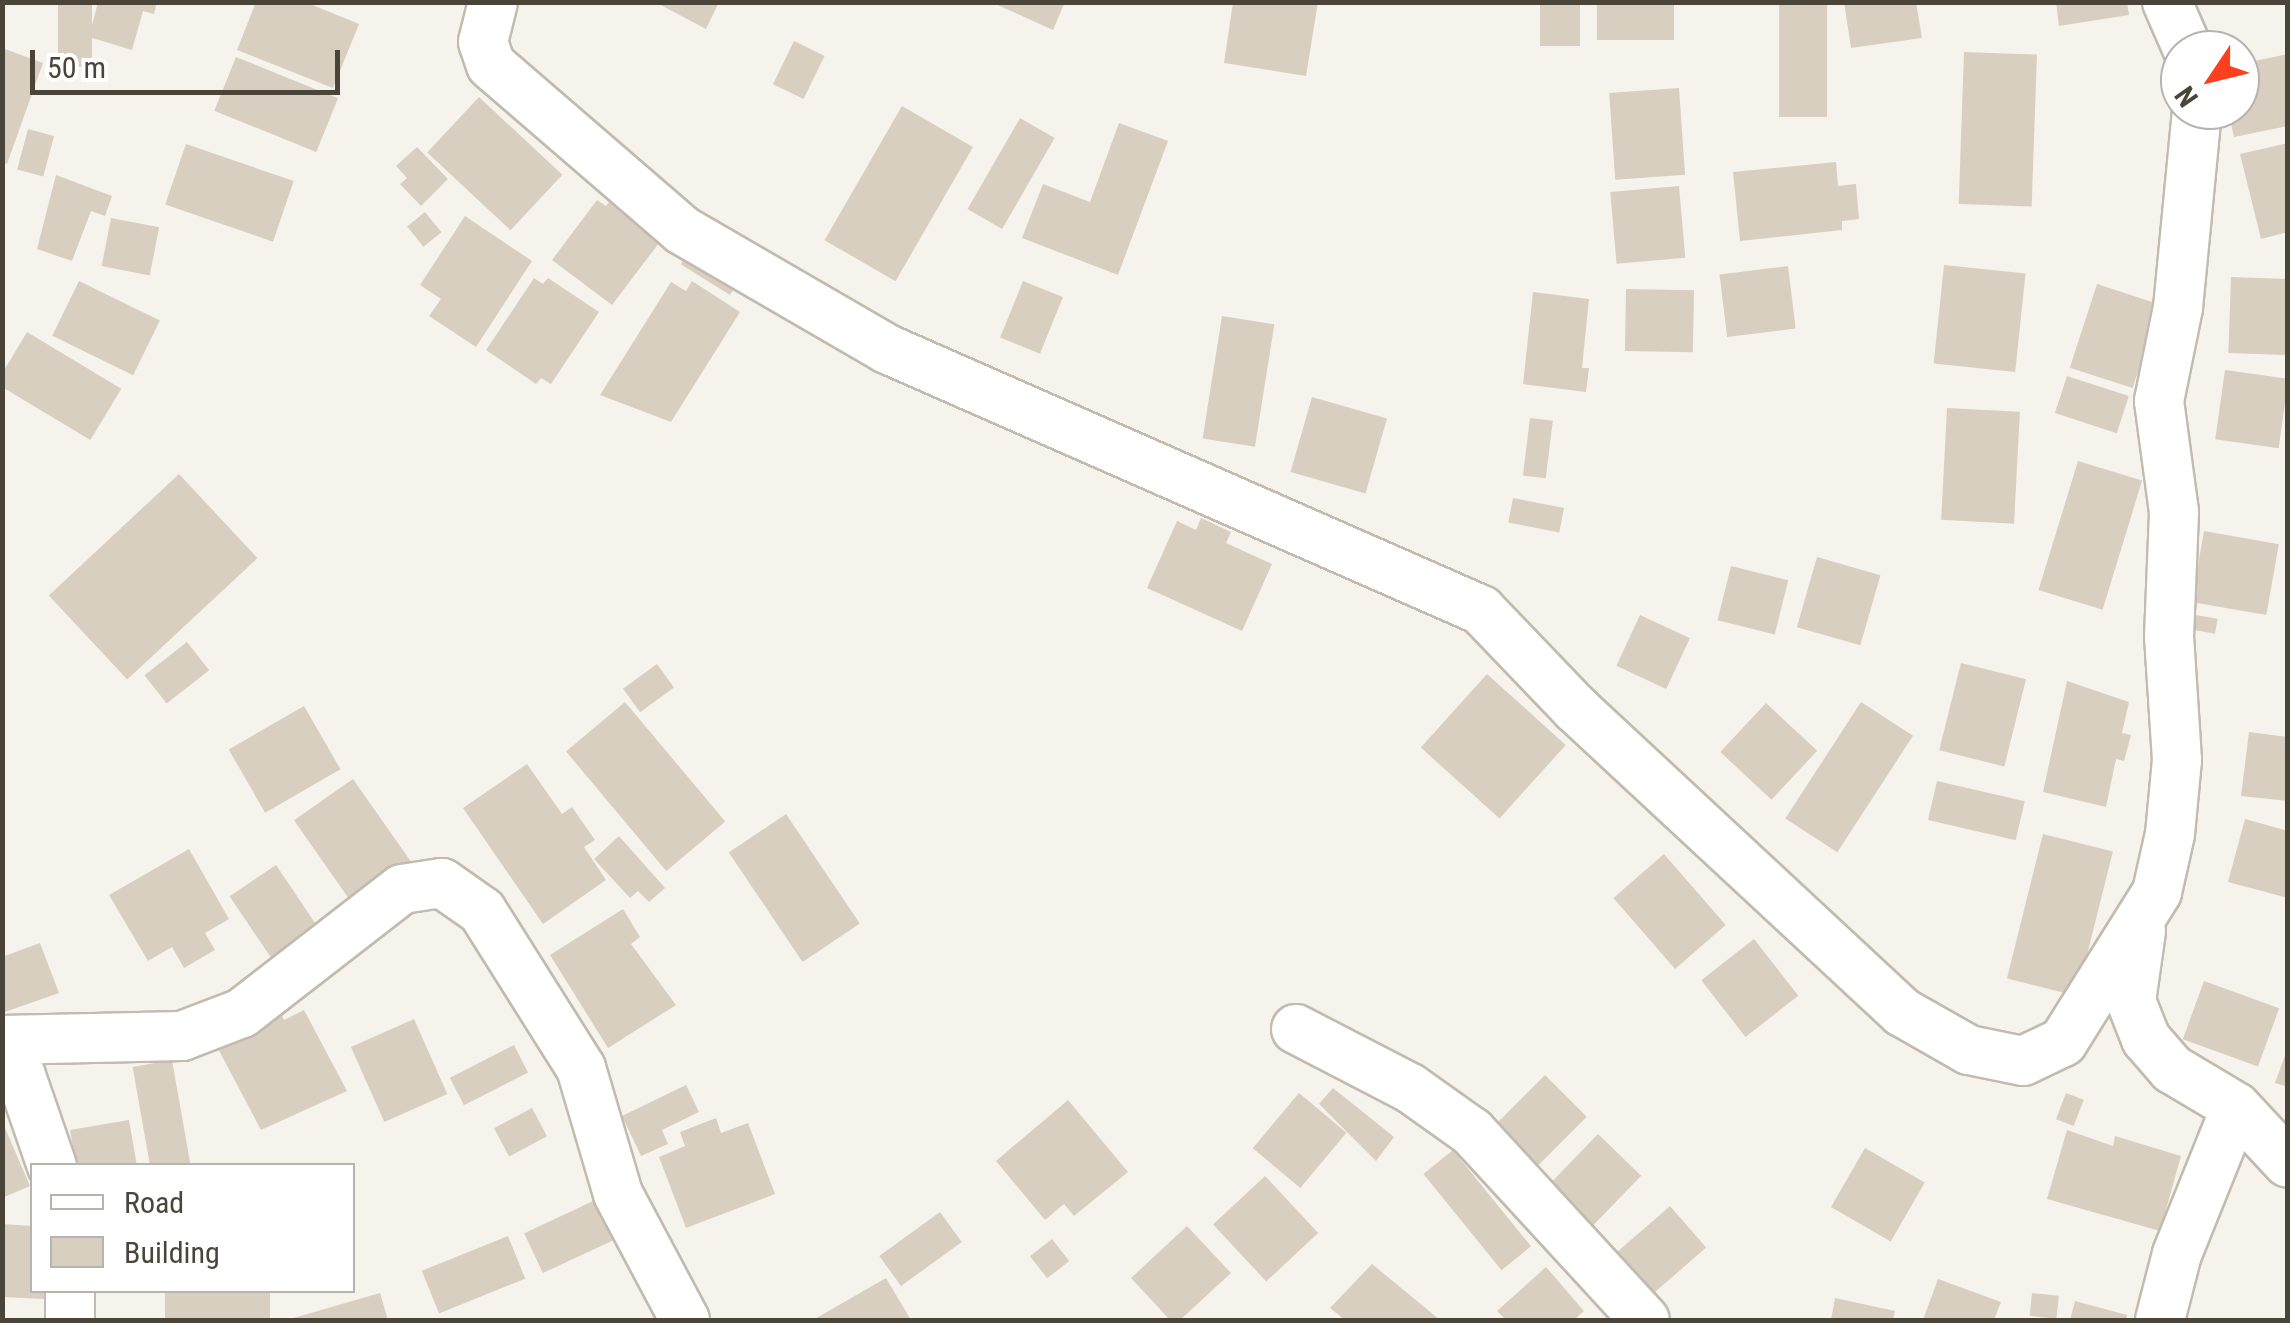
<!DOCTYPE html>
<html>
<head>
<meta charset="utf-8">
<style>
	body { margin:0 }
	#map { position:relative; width:2290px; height:1323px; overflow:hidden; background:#f6f3ec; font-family:"Roboto Condensed",sans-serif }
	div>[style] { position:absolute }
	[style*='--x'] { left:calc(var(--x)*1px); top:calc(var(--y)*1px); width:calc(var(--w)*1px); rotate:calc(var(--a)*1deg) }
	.building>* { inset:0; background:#d8cfc1; transform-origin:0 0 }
	.roads { filter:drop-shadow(2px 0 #c2bbae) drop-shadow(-2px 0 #c2bbae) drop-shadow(0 2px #c2bbae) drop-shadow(0 -2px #c2bbae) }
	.minor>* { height:48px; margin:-24px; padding:0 24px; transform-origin:24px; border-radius:24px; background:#fff }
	span { translate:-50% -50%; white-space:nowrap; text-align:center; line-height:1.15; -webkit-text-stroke:8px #fff; paint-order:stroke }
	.frame { position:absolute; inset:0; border:5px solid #4b4439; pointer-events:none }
	.legend { position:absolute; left:30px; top:1163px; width:325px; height:130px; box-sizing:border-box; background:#fff; border:2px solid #b7b4b0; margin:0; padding:12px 18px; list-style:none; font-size:30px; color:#4b4439 }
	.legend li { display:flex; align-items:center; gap:20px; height:50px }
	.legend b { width:50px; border:2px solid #b7b4b0 }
	.north { position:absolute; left:2160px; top:30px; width:100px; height:100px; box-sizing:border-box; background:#fff; border:2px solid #b7b4b0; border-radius:50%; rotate:235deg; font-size:28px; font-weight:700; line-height:40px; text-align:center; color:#4b4439 }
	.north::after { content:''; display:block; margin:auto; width:35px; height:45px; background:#fc3f1d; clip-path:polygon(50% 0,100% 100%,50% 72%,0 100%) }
	.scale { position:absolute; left:30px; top:50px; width:310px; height:45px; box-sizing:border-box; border:5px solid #4b4439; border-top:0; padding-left:12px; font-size:30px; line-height:35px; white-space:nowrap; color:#4b4439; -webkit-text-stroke:8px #fff; paint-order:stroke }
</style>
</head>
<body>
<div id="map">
	<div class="building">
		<div style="clip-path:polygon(98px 2px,157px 2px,154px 14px,143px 11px,132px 50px,89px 37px)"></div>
		<div style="clip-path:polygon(256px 2px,305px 2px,359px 24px,333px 88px,237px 50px)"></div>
		<div style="clip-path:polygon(655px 2px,719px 2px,706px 29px)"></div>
		<div style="clip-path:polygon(991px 2px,1065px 2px,1053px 30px)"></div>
		<div style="clip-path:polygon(1233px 2px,1318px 2px,1306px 76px,1224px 63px)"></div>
		<div style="left:1540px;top:2px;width:40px;height:44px"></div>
		<div style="left:1597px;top:2px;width:77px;height:38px"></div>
		<div style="left:1779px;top:2px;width:48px;height:115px"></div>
		<div style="clip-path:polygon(1844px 2px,1916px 2px,1922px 38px,1851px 48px)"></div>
		<div style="clip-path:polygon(2056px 2px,2127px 2px,2129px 15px,2059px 26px)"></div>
		<div style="left:58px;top:3px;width:34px;height:64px"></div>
		<div style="left:794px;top:41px;width:34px;height:48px;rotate:26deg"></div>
		<div style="clip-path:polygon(2px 48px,43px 63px,7px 164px,2px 162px)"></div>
		<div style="left:1964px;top:52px;width:73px;height:152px;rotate:2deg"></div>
		<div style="clip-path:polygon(2288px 54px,2288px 126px,2234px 137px,2228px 110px,2240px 110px,2240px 64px)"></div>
		<div style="left:236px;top:57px;width:110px;height:58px;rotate:22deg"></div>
		<div style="left:1679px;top:88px;width:87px;height:70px;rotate:86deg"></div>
		<div style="left:479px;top:97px;width:114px;height:76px;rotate:43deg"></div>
		<div style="left:902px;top:106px;width:82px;height:155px;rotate:30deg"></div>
		<div style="left:1020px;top:118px;width:40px;height:105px;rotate:30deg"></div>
		<div style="clip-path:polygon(1119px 123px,1168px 141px,1118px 275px,1022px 238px,1043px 184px,1090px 202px)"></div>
		<div style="left:28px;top:129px;width:27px;height:42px;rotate:15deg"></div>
		<div style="clip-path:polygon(2288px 143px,2288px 232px,2261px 239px,2240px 154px)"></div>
		<div style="left:186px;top:144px;width:114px;height:64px;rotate:19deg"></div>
		<div style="clip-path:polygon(417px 147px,448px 179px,421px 206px,400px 184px,407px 178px,396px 166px)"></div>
		<div style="clip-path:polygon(1836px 162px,1838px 186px,1856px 184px,1859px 219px,1842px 221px,1842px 230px,1740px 241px,1733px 172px)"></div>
		<div style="clip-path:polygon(56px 175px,112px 196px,105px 216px,91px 211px,72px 261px,37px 249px)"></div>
		<div style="left:1679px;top:186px;width:72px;height:69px;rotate:85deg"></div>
		<div style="clip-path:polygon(597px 200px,606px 206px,611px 200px,662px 239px,612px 305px,552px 260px)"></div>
		<div style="left:425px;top:212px;width:26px;height:23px;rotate:51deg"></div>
		<div style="clip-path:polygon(465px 216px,532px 261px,476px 347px,429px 316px,441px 299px,420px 285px)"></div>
		<div style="left:111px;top:218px;width:49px;height:49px;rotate:11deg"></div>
		<div style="left:694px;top:243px;width:58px;height:25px;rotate:32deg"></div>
		<div style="left:1944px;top:265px;width:82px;height:99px;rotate:6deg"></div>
		<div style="left:1788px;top:266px;width:63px;height:69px;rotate:83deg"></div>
		<div style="left:2231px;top:277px;width:57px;height:76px;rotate:2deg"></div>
		<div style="clip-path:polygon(534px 278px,543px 284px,548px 278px,599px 312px,551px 384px,541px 378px,536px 384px,486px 350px)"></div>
		<div style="left:79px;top:281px;width:90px;height:61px;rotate:26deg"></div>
		<div style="clip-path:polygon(692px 281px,740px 312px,671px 422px,600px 395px,671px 282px,686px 291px)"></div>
		<div style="left:1023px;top:281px;width:43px;height:61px;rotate:22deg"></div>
		<div style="left:2097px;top:284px;width:66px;height:88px;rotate:18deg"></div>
		<div style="left:1626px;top:289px;width:68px;height:62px;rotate:1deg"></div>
		<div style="clip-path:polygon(1533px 292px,1589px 299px,1582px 368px,1589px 368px,1586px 392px,1523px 384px)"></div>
		<div style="left:1222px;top:316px;width:53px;height:124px;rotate:9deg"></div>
		<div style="left:27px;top:332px;width:110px;height:60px;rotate:31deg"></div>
		<div style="left:2225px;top:370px;width:64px;height:70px;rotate:8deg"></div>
		<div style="left:2067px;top:376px;width:65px;height:39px;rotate:18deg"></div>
		<div style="left:1312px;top:397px;width:78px;height:78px;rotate:16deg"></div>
		<div style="left:1947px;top:408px;width:73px;height:112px;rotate:3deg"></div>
		<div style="left:1530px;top:418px;width:23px;height:58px;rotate:7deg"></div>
		<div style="left:2078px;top:461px;width:67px;height:135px;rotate:17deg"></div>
		<div style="left:179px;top:474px;width:115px;height:178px;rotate:47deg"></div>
		<div style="left:1513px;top:498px;width:52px;height:25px;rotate:11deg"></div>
		<div style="clip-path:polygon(1201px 518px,1231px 532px,1226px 543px,1272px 564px,1242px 631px,1147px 588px,1177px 521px,1196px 530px)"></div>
		<div style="left:2204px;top:531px;width:76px;height:72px;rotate:10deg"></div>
		<div style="left:1817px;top:557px;width:66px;height:73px;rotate:16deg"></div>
		<div style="left:1731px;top:566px;width:59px;height:56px;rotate:14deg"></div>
		<div style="left:2190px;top:614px;width:28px;height:15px;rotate:10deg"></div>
		<div style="left:1640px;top:615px;width:55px;height:56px;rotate:25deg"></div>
		<div style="left:187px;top:642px;width:36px;height:54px;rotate:52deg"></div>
		<div style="left:1961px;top:663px;width:67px;height:90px;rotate:14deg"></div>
		<div style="left:657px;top:664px;width:29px;height:42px;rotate:54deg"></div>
		<div style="left:1487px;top:674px;width:106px;height:99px;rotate:42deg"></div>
		<div style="clip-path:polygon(2067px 681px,2129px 702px,2122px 733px,2131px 735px,2124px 761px,2116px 759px,2106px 807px,2043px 792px)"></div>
		<div style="left:625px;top:702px;width:156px;height:77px;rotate:50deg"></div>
		<div style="left:1861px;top:702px;width:62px;height:139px;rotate:33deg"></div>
		<div style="left:1766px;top:703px;width:70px;height:67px;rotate:43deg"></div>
		<div style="left:304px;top:706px;width:73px;height:87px;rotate:60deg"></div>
		<div style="clip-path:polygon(2249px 732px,2288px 737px,2288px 801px,2241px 796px)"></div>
		<div style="clip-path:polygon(527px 764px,562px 814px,572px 807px,595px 840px,584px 847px,606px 880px,543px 924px,463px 808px)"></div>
		<div style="left:353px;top:779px;width:110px;height:72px;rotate:55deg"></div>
		<div style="left:1937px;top:781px;width:90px;height:40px;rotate:13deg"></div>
		<div style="left:786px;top:814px;width:132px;height:69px;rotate:56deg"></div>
		<div style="clip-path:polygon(2245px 819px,2288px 831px,2288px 898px,2228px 882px)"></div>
		<div style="left:2043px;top:834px;width:72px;height:149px;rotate:14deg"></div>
		<div style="clip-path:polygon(619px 836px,665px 888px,649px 902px,638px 891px,630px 898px,594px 859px)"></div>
		<div style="clip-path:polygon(189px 849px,229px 919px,205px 933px,215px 950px,184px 968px,172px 947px,148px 961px,109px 895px)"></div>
		<div style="left:1664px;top:854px;width:94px;height:67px;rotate:49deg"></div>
		<div style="left:276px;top:865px;width:76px;height:56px;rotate:56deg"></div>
		<div style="clip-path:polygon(623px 909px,640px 937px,631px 944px,676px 1005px,608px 1048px,550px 955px)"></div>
		<div style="left:1754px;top:939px;width:72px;height:67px;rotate:52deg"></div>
		<div style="clip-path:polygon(40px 943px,59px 993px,2px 1013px,2px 957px)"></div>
		<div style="left:2204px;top:981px;width:80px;height:62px;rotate:20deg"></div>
		<div style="clip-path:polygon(279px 1010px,284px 1020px,304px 1010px,347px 1091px,261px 1130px,215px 1043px)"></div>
		<div style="left:414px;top:1019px;width:82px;height:69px;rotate:66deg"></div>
		<div style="left:514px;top:1045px;width:31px;height:72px;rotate:63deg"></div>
		<div style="clip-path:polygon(2288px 1047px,2288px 1087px,2275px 1083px)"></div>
		<div style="left:172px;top:1060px;width:107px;height:40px;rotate:80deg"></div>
		<div style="left:1545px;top:1075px;width:59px;height:72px;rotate:45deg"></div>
		<div style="clip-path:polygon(686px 1085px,699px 1112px,662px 1130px,668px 1144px,641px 1156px,622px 1116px)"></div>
		<div style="clip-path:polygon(1333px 1088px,1394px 1137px,1376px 1161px,1319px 1104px)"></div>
		<div style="left:1299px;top:1093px;width:62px;height:72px;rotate:40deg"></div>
		<div style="left:2066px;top:1093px;width:19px;height:28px;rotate:21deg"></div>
		<div style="clip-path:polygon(1068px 1100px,1128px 1172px,1074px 1216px,1064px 1204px,1045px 1220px,996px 1161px)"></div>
		<div style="left:532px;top:1108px;width:32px;height:43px;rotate:62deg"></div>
		<div style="clip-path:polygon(716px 1118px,721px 1133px,748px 1123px,775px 1194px,686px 1228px,659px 1157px,685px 1146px,680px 1132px)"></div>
		<div style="clip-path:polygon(129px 1120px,137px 1166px,76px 1166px,70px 1130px)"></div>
		<div style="clip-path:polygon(2px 1121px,30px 1186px,2px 1198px)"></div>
		<div style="clip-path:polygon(2067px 1130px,2113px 1146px,2115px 1136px,2181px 1156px,2160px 1231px,2047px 1199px)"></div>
		<div style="left:1598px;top:1134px;width:60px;height:71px;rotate:44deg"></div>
		<div style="left:1865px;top:1148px;width:69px;height:68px;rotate:30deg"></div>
		<div style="left:1453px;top:1150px;width:124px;height:38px;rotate:51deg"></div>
		<div style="left:1265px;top:1176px;width:78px;height:71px;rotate:47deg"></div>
		<div style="left:604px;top:1196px;width:44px;height:88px;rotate:65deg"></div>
		<div style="left:1670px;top:1206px;width:55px;height:72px;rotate:49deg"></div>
		<div style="left:940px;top:1212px;width:37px;height:75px;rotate:54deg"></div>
		<div style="clip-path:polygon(2px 1224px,32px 1226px,32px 1290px,44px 1290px,44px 1299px,2px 1297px)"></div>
		<div style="clip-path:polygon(1187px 1226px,1231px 1273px,1180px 1320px,1170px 1320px,1131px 1278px)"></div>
		<div style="left:508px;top:1236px;width:46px;height:93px;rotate:68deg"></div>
		<div style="left:1052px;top:1239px;width:28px;height:28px;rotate:52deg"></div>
		<div style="clip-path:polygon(1372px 1264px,1440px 1320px,1345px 1320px,1330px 1308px)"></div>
		<div style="clip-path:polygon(1546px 1267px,1584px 1311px,1574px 1320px,1506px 1320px,1497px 1311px)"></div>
		<div style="clip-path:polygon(886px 1278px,911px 1320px,813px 1320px)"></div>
		<div style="clip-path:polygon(1938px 1279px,2001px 1302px,1994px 1320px,1923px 1320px)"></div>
		<div style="left:165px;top:1290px;width:105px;height:31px"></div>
		<div style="clip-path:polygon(380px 1293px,388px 1320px,291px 1320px,290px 1319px)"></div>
		<div style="left:2032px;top:1293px;width:27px;height:23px;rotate:6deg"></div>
		<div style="clip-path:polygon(1835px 1298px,1895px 1311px,1893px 1320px,1831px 1320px)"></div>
		<div style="clip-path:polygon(2075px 1301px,2127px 1315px,2126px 1320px,2070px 1320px)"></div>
	</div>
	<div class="roads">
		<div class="minor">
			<div style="--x:493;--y:2;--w:41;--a:104"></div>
			<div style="--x:483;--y:42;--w:24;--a:71"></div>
			<div style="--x:491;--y:65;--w:252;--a:40.8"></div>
			<div style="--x:682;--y:230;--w:237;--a:30.1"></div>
			<div style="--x:887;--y:349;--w:649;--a:23.72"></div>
			<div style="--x:1481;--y:610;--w:137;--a:46.2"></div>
			<div style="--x:1576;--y:709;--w:445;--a:42.9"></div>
			<div style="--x:1902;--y:1012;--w:77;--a:29.6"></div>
			<div style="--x:1969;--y:1050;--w:55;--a:11.5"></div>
			<div style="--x:2023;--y:1061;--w:44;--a:-25.4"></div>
			<div style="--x:2063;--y:1042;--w:177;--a:-57.9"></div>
			<div style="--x:2157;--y:892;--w:59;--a:-77.4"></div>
			<div style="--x:2170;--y:834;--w:74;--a:-84.6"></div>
			<div style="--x:2177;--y:760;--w:123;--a:-93.7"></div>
			<div style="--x:2169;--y:637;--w:125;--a:-87.7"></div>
			<div style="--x:2174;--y:512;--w:112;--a:-97.7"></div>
			<div style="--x:2159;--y:401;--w:95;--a:-78.5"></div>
			<div style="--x:2178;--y:308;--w:199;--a:-84.5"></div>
			<div style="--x:2167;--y:2;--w:52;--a:66.4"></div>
			<div style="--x:2141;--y:931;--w:71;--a:98.1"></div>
			<div style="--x:2131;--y:1001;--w:41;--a:68.5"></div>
			<div style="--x:2146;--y:1039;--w:40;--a:49"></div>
			<div style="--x:2172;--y:1069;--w:74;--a:30.7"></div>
			<div style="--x:2236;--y:1107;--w:76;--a:47.1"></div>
			<div style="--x:1296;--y:1029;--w:128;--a:27.4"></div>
			<div style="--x:1410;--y:1088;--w:76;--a:35.4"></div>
			<div style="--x:1472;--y:1132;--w:255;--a:47.4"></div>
			<div style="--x:2;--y:1040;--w:180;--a:-1.3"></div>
			<div style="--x:182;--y:1036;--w:64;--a:-21"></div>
			<div style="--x:242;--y:1013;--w:202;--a:-37.8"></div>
			<div style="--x:402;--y:889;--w:40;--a:-8.5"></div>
			<div style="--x:442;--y:883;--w:49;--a:35"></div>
			<div style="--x:482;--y:911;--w:186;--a:57.8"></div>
			<div style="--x:581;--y:1068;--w:131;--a:73.6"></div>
			<div style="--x:618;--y:1194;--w:143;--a:62"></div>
			<div style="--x:2;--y:1060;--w:25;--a:40"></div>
			<div style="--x:21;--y:1076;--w:95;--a:71"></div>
			<div style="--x:70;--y:1320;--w:30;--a:-90"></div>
			<div style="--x:2160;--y:1320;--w:68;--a:-75.6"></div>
			<div style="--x:2177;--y:1254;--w:158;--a:-68.1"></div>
		</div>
	</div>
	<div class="frame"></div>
	<ul class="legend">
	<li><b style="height:12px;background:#fff"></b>Road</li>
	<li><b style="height:28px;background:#d8cfc1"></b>Building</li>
	</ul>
	<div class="north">N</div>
	<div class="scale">50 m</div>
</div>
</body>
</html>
